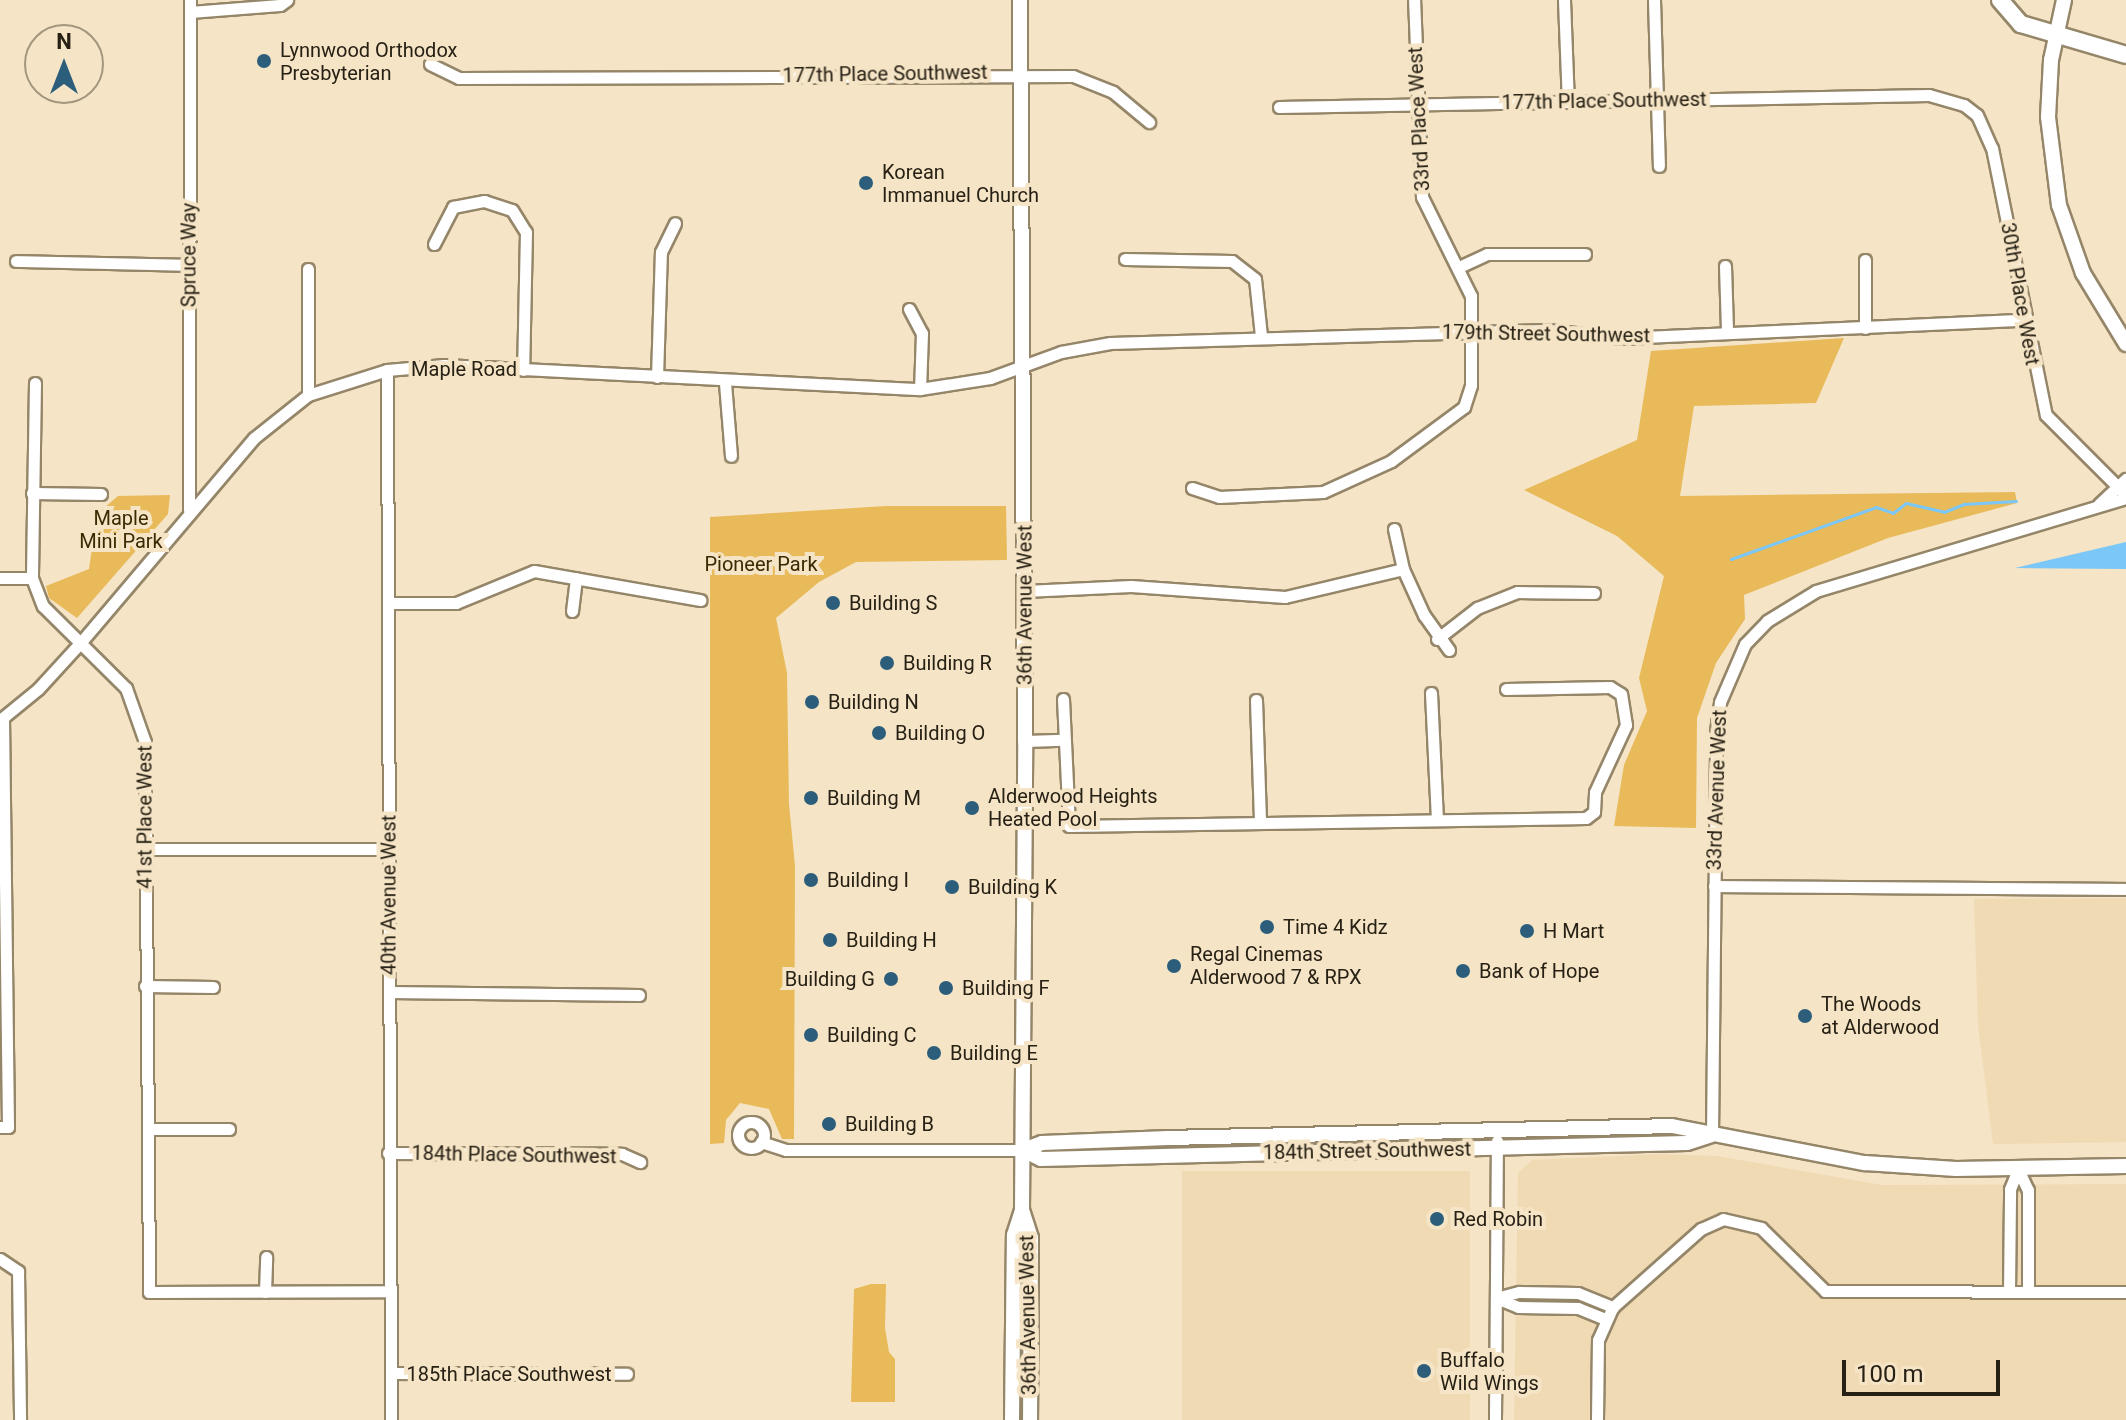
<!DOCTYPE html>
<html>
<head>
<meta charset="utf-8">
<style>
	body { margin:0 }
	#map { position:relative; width:2126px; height:1420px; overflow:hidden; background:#f5e4c5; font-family:Roboto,sans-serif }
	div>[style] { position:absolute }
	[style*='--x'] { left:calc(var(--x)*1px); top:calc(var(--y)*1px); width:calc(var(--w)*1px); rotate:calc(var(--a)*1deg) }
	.built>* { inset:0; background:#efdab4; transform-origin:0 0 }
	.green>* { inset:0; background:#e8ba5a }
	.water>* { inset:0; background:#7ac7f8 }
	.stream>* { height:3px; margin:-1.5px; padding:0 1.5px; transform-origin:1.5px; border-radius:1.5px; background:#7ac7f8 }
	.roads { filter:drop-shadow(2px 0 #958669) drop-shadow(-2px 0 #958669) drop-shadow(0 2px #958669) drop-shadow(0 -2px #958669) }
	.minor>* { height:11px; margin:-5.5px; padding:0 5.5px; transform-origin:5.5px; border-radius:5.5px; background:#fff }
	.minor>.ring { margin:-5.5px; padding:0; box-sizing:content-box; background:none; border:11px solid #fff; border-radius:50% }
	.major>* { height:14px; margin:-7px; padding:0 7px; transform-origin:7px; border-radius:7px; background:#fff }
	.highway>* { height:16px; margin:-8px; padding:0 8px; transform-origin:8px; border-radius:8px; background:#fff }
	.dots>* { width:22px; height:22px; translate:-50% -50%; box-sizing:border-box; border:4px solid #f5e4c5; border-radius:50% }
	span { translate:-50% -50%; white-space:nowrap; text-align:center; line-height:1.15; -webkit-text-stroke:8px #f5e4c5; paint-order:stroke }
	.poi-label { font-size:20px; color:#272115 }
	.left { translate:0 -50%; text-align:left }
	.right { translate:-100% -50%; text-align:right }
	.street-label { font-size:20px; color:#272115 }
	.park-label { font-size:20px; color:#3b2900 }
	.north { position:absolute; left:24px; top:24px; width:80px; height:80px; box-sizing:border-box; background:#f5e4c5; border:2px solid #a3967f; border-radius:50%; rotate:0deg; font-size:22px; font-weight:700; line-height:32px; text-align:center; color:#272115 }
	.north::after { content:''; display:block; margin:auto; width:28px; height:36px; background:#2c5e7b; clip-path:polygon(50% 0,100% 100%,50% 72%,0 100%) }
	.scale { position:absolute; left:1842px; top:1360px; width:158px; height:36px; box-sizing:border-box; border:4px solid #272115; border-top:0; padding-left:10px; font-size:24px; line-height:28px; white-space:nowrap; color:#272115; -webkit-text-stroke:6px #f5e4c5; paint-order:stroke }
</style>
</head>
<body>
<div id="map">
	<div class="built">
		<div style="clip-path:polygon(2126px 898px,2126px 1142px,1993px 1144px,1978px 1025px,1974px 899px)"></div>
		<div style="clip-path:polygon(1661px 1154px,1717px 1156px,1882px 1185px,2126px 1184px,2126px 1420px,1514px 1420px,1518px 1173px,1532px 1160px)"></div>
		<div style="left:1182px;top:1171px;width:288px;height:249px"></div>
	</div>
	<div class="green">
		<div style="clip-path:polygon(1844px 338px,1816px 403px,1694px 406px,1680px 496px,2015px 492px,2017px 503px,1888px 538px,1744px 595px,1745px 619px,1716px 663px,1697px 718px,1696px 828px,1614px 826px,1624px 765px,1647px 711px,1639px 678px,1664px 576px,1617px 536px,1524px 490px,1637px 440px,1651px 351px)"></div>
		<div style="clip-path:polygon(170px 495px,168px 514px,77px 618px,49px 598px,46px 586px,89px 569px,97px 514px,118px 496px)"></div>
		<div style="clip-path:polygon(886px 506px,1006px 506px,1007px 560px,856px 562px,819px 582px,776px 618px,787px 673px,789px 804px,795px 866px,794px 1139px,782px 1139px,769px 1109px,740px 1103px,726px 1120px,724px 1143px,710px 1144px,710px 517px)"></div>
		<div style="clip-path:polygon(871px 1284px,886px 1284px,885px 1328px,889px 1352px,895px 1359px,895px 1402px,851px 1402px,854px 1289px)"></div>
	</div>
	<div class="water">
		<div style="clip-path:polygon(2126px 542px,2126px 569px,2015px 568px)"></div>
	</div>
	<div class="stream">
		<div style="--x:1731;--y:559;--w:154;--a:-19.7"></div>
		<div style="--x:1876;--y:507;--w:18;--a:19"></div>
		<div style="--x:1893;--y:513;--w:16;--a:-38"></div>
		<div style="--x:1906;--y:503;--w:39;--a:13"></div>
		<div style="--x:1944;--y:512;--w:22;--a:-22"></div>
		<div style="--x:1964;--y:504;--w:52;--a:-3.3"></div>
	</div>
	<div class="roads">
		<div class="minor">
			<div style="--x:1564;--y:0;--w:102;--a:87.8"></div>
			<div style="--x:1654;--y:0;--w:166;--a:88.3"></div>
			<div style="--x:190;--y:12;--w:90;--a:-4.4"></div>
			<div style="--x:280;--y:5;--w:9;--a:-36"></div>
			<div style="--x:430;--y:64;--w:32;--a:26"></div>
			<div style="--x:459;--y:78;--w:614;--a:-0.19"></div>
			<div style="--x:1073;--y:76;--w:43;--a:21.8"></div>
			<div style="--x:1113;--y:92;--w:47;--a:39.8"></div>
			<div style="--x:1279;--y:107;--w:650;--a:-1.06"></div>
			<div style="--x:1929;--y:95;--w:36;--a:16"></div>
			<div style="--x:1964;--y:105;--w:16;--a:38"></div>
			<div style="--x:1977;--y:115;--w:36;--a:66"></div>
			<div style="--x:1992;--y:148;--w:272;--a:78.6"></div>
			<div style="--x:2046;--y:415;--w:113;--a:45"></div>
			<div style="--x:434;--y:244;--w:42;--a:-62.8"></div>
			<div style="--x:453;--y:207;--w:32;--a:-11"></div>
			<div style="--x:484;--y:201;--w:29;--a:18"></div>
			<div style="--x:512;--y:210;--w:26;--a:58"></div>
			<div style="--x:526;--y:232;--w:138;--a:91.2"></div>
			<div style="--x:1125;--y:259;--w:107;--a:1.1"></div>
			<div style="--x:1232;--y:261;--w:29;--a:38"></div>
			<div style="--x:1255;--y:279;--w:57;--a:84"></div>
			<div style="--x:1865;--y:260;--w:68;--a:90"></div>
			<div style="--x:16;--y:261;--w:173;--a:1.3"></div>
			<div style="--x:1725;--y:266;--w:65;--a:88.2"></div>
			<div style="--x:1459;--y:267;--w:31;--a:-25"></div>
			<div style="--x:1487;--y:254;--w:98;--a:0"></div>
			<div style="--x:308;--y:269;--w:126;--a:90"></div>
			<div style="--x:909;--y:309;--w:27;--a:62"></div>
			<div style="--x:922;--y:333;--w:56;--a:92"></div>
			<div style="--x:387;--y:370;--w:1050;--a:89.78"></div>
			<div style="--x:657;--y:377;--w:125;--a:-88.2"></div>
			<div style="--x:661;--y:252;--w:32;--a:-64"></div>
			<div style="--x:35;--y:383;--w:195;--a:90.9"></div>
			<div style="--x:32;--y:578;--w:30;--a:69"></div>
			<div style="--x:43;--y:606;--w:117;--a:44.7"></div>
			<div style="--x:126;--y:688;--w:57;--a:70.6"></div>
			<div style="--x:145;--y:742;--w:550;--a:89.58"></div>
			<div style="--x:149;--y:1292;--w:239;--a:-0.2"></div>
			<div style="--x:725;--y:383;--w:73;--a:85.3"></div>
			<div style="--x:1192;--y:488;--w:28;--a:18"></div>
			<div style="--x:1219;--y:497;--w:104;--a:-2.8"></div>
			<div style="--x:1323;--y:492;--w:75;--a:-24.5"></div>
			<div style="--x:1391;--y:461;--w:91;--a:-36.5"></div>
			<div style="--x:1464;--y:407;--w:23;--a:-72"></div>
			<div style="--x:1471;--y:385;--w:89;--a:-90"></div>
			<div style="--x:1471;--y:296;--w:110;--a:-116.3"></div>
			<div style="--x:1422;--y:197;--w:197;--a:-92.3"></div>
			<div style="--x:32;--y:493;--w:69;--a:0.8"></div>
			<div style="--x:2099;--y:504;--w:37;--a:-43"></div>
			<div style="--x:189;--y:510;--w:510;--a:-89.89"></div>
			<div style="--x:1394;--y:529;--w:41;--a:77.3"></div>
			<div style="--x:1403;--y:569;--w:51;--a:65.5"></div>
			<div style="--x:1424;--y:615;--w:43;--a:54.5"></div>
			<div style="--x:0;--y:578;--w:32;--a:0"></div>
			<div style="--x:1025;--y:591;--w:106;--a:-2.7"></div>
			<div style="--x:1131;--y:586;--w:154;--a:4.1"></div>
			<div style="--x:1285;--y:597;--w:121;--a:-13.3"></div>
			<div style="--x:388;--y:603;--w:68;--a:0"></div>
			<div style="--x:456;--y:603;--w:84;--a:-22.3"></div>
			<div style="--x:534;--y:571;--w:169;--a:9.9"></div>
			<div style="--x:572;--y:611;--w:33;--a:-83"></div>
			<div style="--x:1437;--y:639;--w:51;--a:-37.8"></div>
			<div style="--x:1477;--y:608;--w:43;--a:-21.8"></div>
			<div style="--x:1517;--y:592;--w:77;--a:0.7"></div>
			<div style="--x:1431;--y:693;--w:127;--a:87.3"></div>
			<div style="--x:1063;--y:699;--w:127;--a:87.3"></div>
			<div style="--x:1069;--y:826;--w:517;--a:-0.89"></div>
			<div style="--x:1586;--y:818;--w:10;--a:-37"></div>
			<div style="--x:1594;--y:812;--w:20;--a:-87"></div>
			<div style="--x:1595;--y:792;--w:74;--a:-65.2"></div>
			<div style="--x:1626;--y:725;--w:31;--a:-99"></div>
			<div style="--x:1621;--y:694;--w:13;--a:-148"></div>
			<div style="--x:1610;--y:687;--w:104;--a:178.9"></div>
			<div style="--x:1256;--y:700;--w:123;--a:88.1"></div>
			<div style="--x:0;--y:720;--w:49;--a:-39.2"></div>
			<div style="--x:38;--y:689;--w:64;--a:-47.5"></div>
			<div style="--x:81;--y:642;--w:267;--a:-49.7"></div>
			<div style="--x:254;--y:438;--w:69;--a:-38.5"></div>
			<div style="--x:308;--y:395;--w:83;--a:-17.6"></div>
			<div style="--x:387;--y:370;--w:57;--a:-5"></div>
			<div style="--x:444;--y:365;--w:477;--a:2.9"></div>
			<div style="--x:920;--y:389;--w:71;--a:-8.9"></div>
			<div style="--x:990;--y:378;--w:76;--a:-20.1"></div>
			<div style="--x:1061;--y:352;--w:50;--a:-10.4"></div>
			<div style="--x:1110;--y:343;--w:437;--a:-1.7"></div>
			<div style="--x:1547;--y:330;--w:75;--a:6.1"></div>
			<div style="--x:1622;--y:338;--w:401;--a:-2.6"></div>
			<div style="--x:1025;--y:741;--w:38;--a:-2"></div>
			<div style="--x:145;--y:849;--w:244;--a:0"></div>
			<div style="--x:1714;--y:886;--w:412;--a:0.4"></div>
			<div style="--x:145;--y:986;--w:68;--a:0.8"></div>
			<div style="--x:389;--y:992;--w:250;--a:0.7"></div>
			<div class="ring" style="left:738px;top:1122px;width:15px;height:15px"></div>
			<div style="--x:0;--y:1127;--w:8;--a:0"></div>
			<div style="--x:8;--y:1127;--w:408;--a:-90.7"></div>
			<div style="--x:148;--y:1129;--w:81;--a:0"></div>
			<div style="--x:1712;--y:1135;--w:404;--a:-89.4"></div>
			<div style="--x:1716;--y:731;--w:29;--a:-82"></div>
			<div style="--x:1720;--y:702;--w:63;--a:-66.7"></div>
			<div style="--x:1745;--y:644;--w:32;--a:-46"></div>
			<div style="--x:1767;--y:621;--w:57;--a:-31.5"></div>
			<div style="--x:1816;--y:591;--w:324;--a:-16.7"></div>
			<div style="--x:761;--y:1142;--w:26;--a:18"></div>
			<div style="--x:786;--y:1150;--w:237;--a:0"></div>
			<div style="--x:388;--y:1153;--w:234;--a:0.2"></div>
			<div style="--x:622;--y:1154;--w:20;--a:24"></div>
			<div style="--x:2018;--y:1169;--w:23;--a:65"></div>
			<div style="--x:2028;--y:1190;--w:102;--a:90"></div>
			<div style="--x:0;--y:1259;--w:22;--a:34"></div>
			<div style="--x:18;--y:1271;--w:149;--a:89.2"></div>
			<div style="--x:265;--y:1292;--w:35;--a:-88"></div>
			<div style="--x:2009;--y:1292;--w:103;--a:-89.4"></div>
			<div style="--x:2010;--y:1189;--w:22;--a:-68"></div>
			<div style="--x:1496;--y:1298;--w:24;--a:-15"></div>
			<div style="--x:1519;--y:1292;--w:59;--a:1"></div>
			<div style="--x:1578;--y:1293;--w:38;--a:22"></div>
			<div style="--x:1496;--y:1298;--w:24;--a:22"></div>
			<div style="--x:1518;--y:1307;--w:60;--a:1"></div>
			<div style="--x:1578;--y:1308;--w:29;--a:22"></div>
			<div style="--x:391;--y:1373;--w:236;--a:0.2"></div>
			<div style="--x:1495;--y:1420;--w:279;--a:-89.6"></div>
			<div style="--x:1597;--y:1420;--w:80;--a:-89.3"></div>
			<div style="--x:1598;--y:1340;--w:36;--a:-66"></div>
			<div style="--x:1613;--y:1307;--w:118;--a:-41.6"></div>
			<div style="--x:1701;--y:1229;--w:24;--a:-24"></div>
			<div style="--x:1723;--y:1219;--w:39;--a:13"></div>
			<div style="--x:1761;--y:1228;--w:90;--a:44.5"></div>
			<div style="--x:1825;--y:1291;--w:301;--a:0.2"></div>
		</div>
		<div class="major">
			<div style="--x:2064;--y:0;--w:61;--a:102.2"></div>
			<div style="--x:2051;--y:60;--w:57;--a:93"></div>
			<div style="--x:2048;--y:117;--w:89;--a:82.9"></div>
			<div style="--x:2059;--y:205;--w:72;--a:70.6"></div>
			<div style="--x:2083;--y:273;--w:83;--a:58.8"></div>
			<div style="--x:1023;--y:1150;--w:20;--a:-20"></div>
			<div style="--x:1042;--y:1143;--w:126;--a:-2.3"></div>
			<div style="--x:1168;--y:1138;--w:504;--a:-1.36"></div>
			<div style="--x:1672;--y:1126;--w:197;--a:10.9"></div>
			<div style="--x:1865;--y:1163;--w:91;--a:3.8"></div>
			<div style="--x:1956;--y:1169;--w:170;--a:-1"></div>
			<div style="--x:1023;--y:1150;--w:20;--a:27"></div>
			<div style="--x:1041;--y:1159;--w:646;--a:-1.42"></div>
			<div style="--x:1687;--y:1143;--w:25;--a:-18"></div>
			<div style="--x:1022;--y:1210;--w:29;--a:72"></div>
			<div style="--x:1031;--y:1238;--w:182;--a:90.3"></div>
			<div style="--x:1012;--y:1420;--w:185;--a:-89.4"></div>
			<div style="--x:1014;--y:1235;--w:26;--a:-72"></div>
			<div style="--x:1022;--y:1210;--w:469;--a:-89.6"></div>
			<div style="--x:1025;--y:741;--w:741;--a:-90.39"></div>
		</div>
		<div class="highway">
			<div style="--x:2000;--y:0;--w:32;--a:49"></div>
			<div style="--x:2021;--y:24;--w:109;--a:16.4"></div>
		</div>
	</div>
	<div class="dots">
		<div style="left:264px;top:61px;background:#2c5e7b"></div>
		<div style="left:866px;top:183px;background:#2c5e7b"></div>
		<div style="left:833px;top:603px;background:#2c5e7b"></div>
		<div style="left:887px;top:663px;background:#2c5e7b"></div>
		<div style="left:812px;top:702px;background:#2c5e7b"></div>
		<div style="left:879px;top:733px;background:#2c5e7b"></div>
		<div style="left:811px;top:798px;background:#2c5e7b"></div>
		<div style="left:972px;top:808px;background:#2c5e7b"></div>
		<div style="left:811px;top:880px;background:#2c5e7b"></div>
		<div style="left:952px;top:887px;background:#2c5e7b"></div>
		<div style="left:1267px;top:927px;background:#2c5e7b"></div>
		<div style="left:1527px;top:931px;background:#2c5e7b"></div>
		<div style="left:830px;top:940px;background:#2c5e7b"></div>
		<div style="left:1174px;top:966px;background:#2c5e7b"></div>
		<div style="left:1463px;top:971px;background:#2c5e7b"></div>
		<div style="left:891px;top:979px;background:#2c5e7b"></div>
		<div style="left:946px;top:988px;background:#2c5e7b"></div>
		<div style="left:1805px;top:1016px;background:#2c5e7b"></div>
		<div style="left:811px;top:1035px;background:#2c5e7b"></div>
		<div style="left:934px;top:1053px;background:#2c5e7b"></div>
		<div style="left:829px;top:1124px;background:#2c5e7b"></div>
		<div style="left:1437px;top:1219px;background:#2c5e7b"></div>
		<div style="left:1424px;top:1371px;background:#2c5e7b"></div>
	</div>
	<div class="poi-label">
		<span class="left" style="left:280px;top:62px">Lynnwood Orthodox<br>Presbyterian</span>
		<span class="left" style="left:882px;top:184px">Korean<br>Immanuel Church</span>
		<span class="left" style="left:849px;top:603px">Building S</span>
		<span class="left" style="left:903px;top:663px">Building R</span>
		<span class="left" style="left:828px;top:702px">Building N</span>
		<span class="left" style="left:895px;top:733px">Building O</span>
		<span class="left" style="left:988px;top:808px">Alderwood Heights<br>Heated Pool</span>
		<span class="left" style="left:827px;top:798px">Building M</span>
		<span class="left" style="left:827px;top:880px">Building I</span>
		<span class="left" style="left:968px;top:887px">Building K</span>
		<span class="left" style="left:1283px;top:927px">Time 4 Kidz</span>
		<span class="left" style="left:1543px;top:931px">H Mart</span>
		<span class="left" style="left:846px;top:940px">Building H</span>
		<span class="left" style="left:1190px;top:966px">Regal Cinemas<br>Alderwood 7 &amp; RPX</span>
		<span class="left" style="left:1479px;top:971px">Bank of Hope</span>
		<span class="right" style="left:875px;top:979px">Building G</span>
		<span class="left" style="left:962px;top:988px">Building F</span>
		<span class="left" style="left:1821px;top:1016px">The Woods<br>at Alderwood</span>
		<span class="left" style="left:827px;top:1035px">Building C</span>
		<span class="left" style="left:950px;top:1053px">Building E</span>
		<span class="left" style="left:845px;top:1124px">Building B</span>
		<span class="left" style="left:1453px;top:1219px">Red Robin</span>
		<span class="left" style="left:1440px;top:1372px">Buffalo<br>Wild Wings</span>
	</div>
	<div class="street-label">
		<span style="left:885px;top:74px;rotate:-1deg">177th Place Southwest</span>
		<span style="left:1604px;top:101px;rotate:-1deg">177th Place Southwest</span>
		<span style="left:1419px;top:119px;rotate:-93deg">33rd Place West</span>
		<span style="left:189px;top:255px;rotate:-90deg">Spruce Way</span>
		<span style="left:2020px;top:294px;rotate:80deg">30th Place West</span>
		<span style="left:1546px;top:334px;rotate:1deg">179th Street Southwest</span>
		<span style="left:464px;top:369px">Maple Road</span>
		<span style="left:1025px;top:605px;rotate:-90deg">36th Avenue West</span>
		<span style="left:1717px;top:790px;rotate:-88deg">33rd Avenue West</span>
		<span style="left:145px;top:817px;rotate:-90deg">41st Place West</span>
		<span style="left:389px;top:895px;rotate:-90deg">40th Avenue West</span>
		<span style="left:1367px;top:1151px;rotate:-1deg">184th Street Southwest</span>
		<span style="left:514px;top:1155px;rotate:1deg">184th Place Southwest</span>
		<span style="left:1028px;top:1315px;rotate:-91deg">36th Avenue West</span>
		<span style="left:509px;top:1374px">185th Place Southwest</span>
	</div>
	<div class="park-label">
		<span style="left:121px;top:530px">Maple<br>Mini Park</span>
		<span style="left:761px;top:564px">Pioneer Park</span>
	</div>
	<div class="north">N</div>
	<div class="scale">100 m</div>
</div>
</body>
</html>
